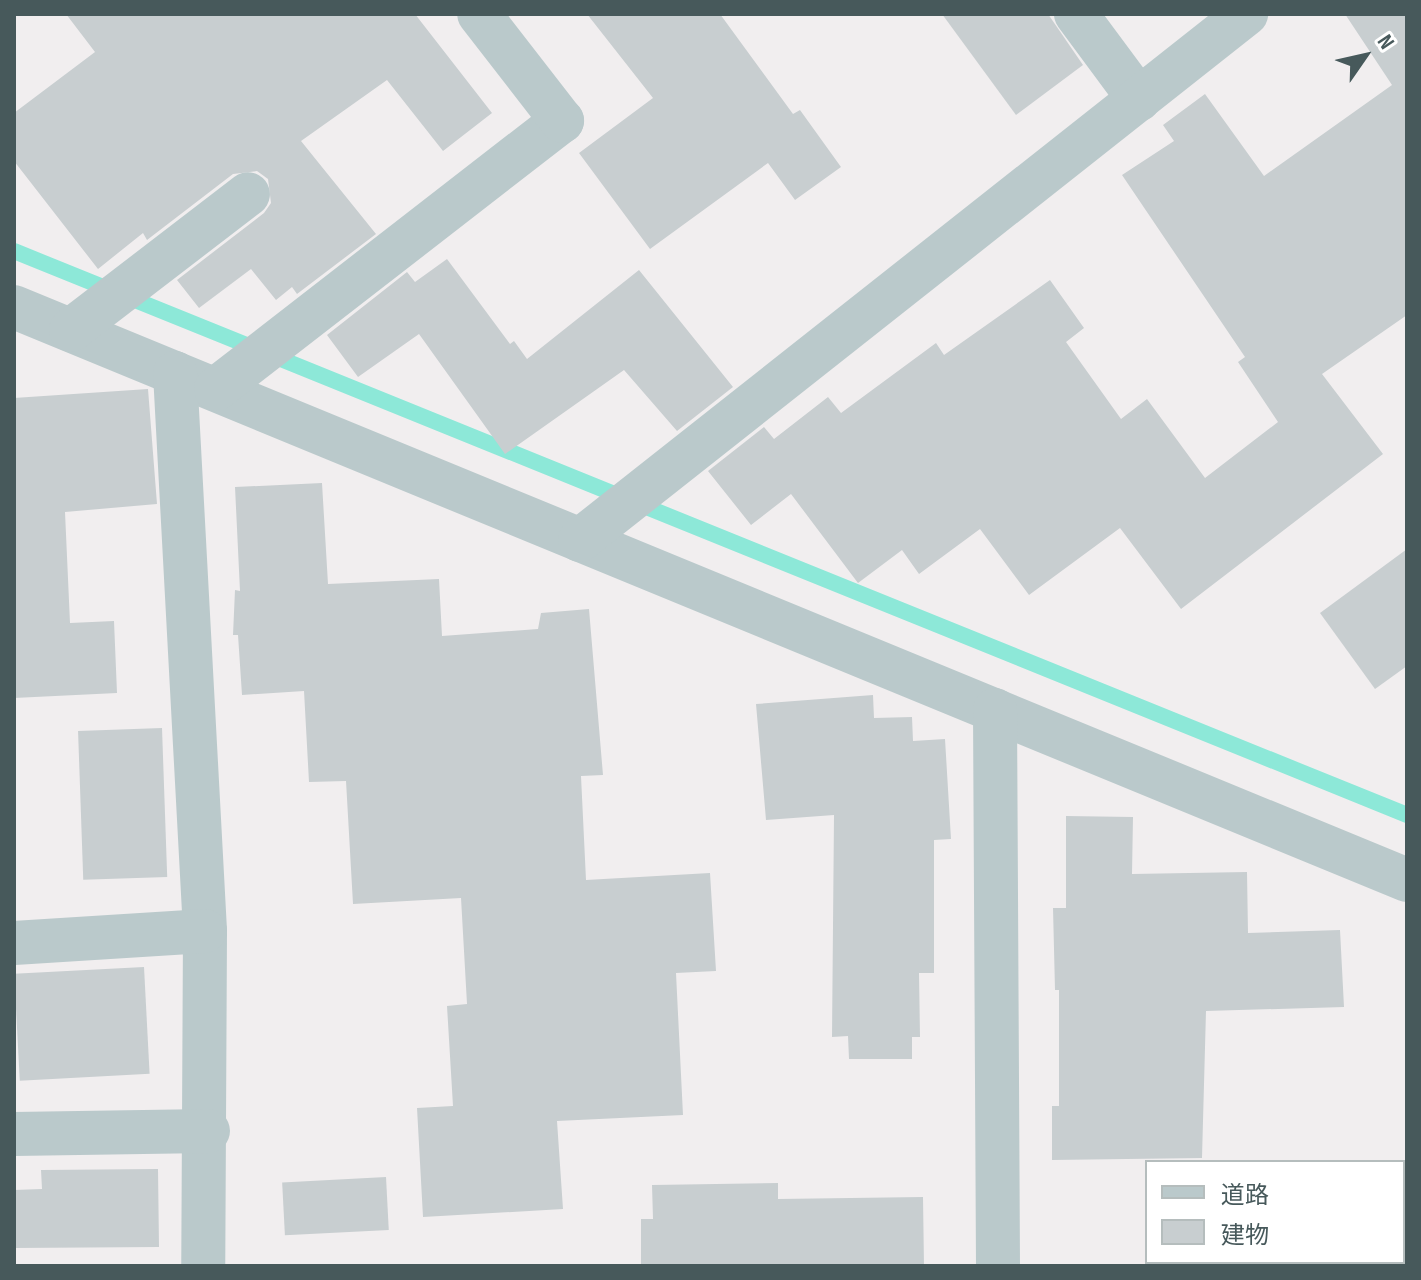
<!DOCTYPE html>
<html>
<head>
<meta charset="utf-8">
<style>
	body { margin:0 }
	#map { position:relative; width:1421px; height:1280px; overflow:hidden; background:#f1eeef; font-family:"Sofia Sans Condensed","Noto Sans JP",sans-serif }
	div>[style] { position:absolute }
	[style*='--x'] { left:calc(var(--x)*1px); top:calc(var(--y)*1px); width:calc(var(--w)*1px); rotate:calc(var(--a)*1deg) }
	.stream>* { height:16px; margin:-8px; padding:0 8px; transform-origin:8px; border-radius:8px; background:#8de8d8 }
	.building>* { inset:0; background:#c8ced0; transform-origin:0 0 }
	.minor>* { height:44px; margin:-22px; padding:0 22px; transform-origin:22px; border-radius:22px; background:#bac9cb }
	span { translate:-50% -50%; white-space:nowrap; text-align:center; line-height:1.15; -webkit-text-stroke:6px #fff; paint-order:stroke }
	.frame { position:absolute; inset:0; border:16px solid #47595b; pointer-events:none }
	.legend { position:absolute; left:1145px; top:1160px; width:260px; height:104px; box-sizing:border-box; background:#fff; border:2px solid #b5bdbd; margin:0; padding:10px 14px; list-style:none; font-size:24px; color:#47595b }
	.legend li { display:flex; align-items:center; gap:16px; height:40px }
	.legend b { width:40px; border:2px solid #b5bdbd }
	.north { position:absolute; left:1325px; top:16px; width:80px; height:80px; -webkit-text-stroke:6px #fff; paint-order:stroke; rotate:56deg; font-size:22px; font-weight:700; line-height:32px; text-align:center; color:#47595b }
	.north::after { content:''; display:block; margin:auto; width:28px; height:36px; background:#47595b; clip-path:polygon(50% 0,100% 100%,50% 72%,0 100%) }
</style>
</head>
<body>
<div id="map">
	<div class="stream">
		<div style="--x:14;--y:251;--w:1503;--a:22.04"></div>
	</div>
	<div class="building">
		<div style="clip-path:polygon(66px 14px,415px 14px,492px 113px,443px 151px,387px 80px,301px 141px,376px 234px,297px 294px,292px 287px,276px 300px,251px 269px,199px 308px,177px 280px,264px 213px,271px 203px,268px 179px,257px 171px,233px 174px,147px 240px,143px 233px,98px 269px,14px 161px,14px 113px,95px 52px)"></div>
		<div style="clip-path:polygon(587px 14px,720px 14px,793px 114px,800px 110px,841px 167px,795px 200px,768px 163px,650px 249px,579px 153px,653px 98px)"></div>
		<div style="clip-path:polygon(942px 14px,1048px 14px,1083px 65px,1016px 115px)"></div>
		<div style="clip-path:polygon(1345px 14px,1407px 14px,1407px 315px,1322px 374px,1383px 454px,1181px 609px,1120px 528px,1029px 595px,980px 529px,919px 574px,902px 550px,858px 583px,791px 494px,751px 525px,708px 471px,764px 427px,774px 439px,828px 397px,841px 413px,936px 343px,944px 355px,1050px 280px,1084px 328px,1066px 342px,1121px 419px,1147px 399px,1205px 478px,1278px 422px,1238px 362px,1245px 357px,1122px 175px,1174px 141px,1163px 125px,1205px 94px,1264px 176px,1392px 85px)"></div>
		<div style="clip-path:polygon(447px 259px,510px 344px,514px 341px,527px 359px,639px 270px,733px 387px,677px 431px,624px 370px,505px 454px,419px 334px,358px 377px,327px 335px,407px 272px,415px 282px)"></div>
		<div style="clip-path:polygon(148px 389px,157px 504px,65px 512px,70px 623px,114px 621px,117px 693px,14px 698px,14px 398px)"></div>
		<div style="clip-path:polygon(322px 483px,328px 584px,439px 579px,442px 636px,538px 629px,541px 613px,589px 609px,603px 775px,581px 776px,586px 880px,710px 873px,716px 971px,676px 973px,683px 1115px,557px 1121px,563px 1209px,423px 1217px,417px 1108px,453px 1106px,447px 1006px,467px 1004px,461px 898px,353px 904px,346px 781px,309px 782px,304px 691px,242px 695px,238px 635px,233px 635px,235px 590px,240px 591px,235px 487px)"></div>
		<div style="clip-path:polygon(1407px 549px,1407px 666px,1375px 689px,1320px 613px)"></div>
		<div style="clip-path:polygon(873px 695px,874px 718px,912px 717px,913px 741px,945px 739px,951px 839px,934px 840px,934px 973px,919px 973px,920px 1037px,912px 1037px,912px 1059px,849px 1059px,848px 1036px,832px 1037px,834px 815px,766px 820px,756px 704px)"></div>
		<div style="left:162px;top:728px;width:149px;height:84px;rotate:88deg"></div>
		<div style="clip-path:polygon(1066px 816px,1133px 817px,1132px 874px,1247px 872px,1248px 933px,1340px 930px,1344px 1007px,1206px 1011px,1202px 1158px,1052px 1160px,1052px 1106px,1059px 1106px,1059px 990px,1055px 990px,1053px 908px,1066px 908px)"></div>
		<div style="left:144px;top:967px;width:107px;height:130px;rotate:87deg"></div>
		<div style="clip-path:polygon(158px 1169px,159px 1247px,14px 1248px,14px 1190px,42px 1189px,41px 1170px)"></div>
		<div style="left:386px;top:1177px;width:53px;height:104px;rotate:87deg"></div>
		<div style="clip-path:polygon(778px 1183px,778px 1199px,923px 1197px,924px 1266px,641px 1266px,641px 1219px,653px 1219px,652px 1185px)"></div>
	</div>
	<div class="minor">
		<div style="--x:1076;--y:14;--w:106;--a:53.5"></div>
		<div style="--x:14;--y:307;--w:1506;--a:22.36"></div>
		<div style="--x:71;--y:330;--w:223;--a:-37.5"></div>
		<div style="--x:175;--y:373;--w:559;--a:86.92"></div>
		<div style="--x:205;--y:931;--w:335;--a:90.3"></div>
		<div style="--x:216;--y:389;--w:438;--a:-37.8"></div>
		<div style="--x:562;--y:121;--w:135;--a:-127.8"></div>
		<div style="--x:580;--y:540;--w:849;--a:-38.3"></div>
		<div style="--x:995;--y:710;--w:556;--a:89.69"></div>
		<div style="--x:14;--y:943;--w:191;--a:-3.6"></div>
		<div style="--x:14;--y:1134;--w:194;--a:-0.9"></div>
	</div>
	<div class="frame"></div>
	<ul class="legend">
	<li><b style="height:10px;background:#bac9cb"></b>道路</li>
	<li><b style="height:22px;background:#c8ced0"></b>建物</li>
	</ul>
	<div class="north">N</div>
</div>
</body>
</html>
